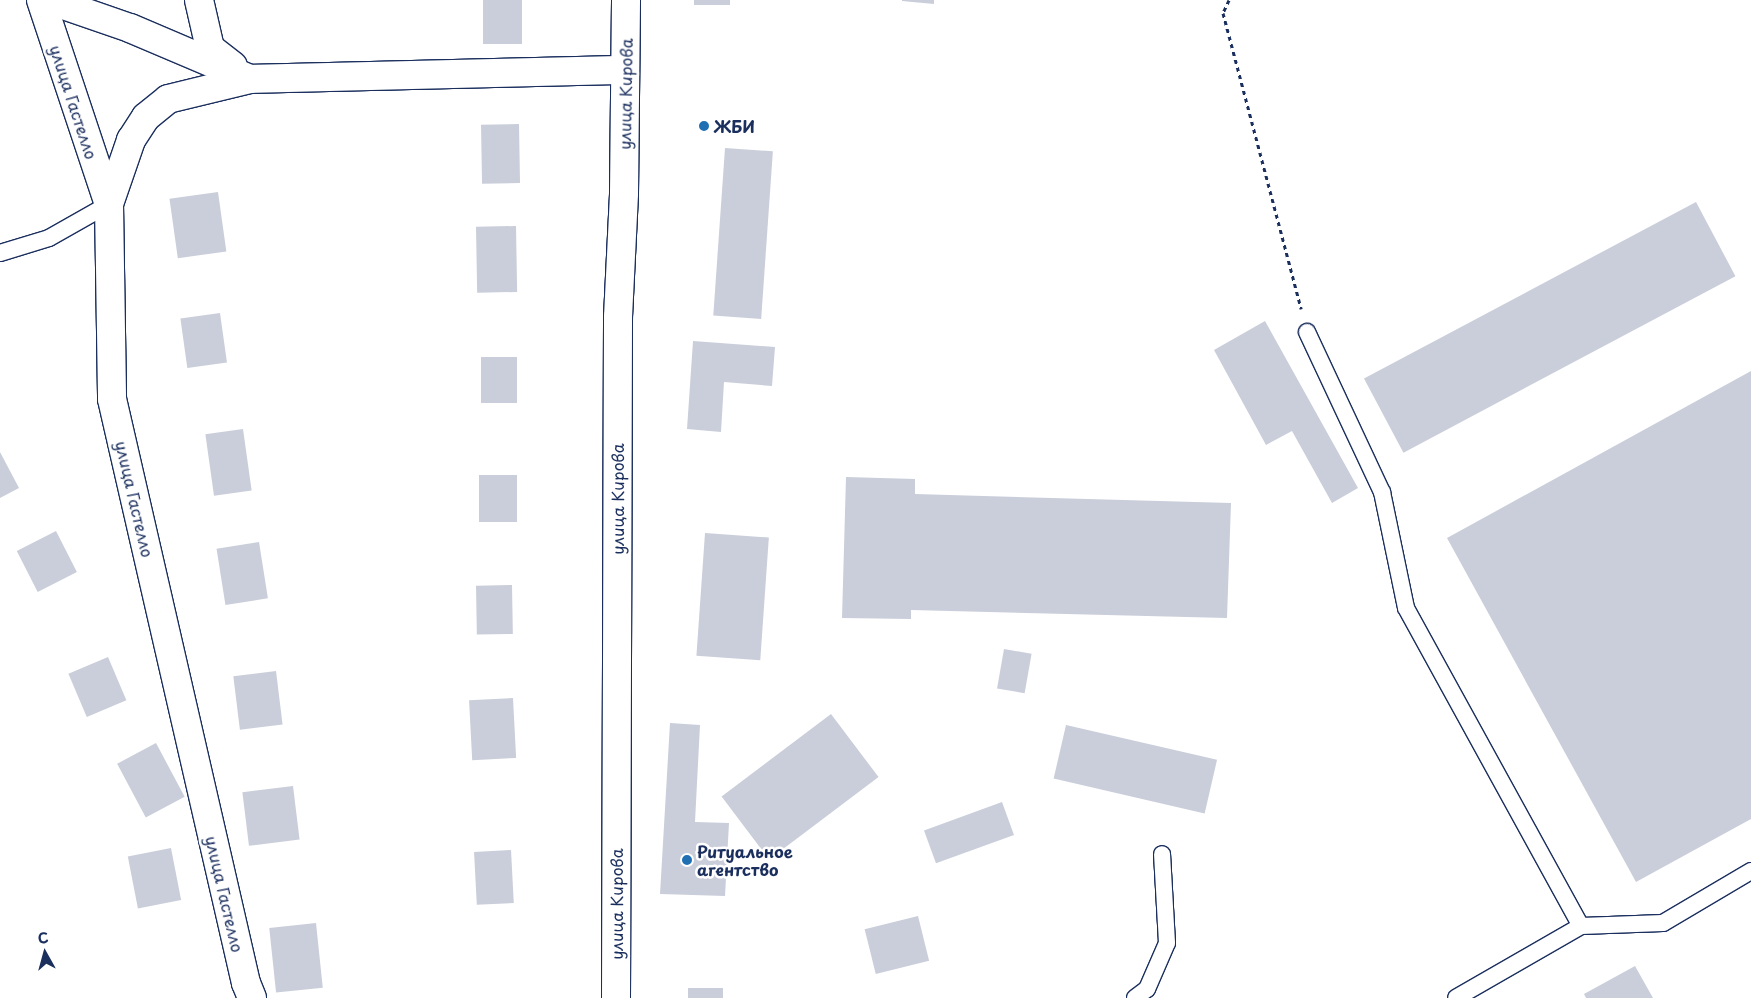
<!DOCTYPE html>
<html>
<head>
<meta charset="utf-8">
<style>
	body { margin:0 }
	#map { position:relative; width:1751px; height:998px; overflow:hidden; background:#fff; font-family:"Playpen Sans",sans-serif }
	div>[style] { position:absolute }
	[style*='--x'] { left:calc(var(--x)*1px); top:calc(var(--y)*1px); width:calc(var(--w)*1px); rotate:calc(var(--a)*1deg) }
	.building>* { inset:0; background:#caceda; transform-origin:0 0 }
	.path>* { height:3px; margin-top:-1.5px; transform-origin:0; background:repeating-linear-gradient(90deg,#1b2f5e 0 4px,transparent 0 8px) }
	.roads { filter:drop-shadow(1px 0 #1b2f5e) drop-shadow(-1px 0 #1b2f5e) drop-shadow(0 1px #1b2f5e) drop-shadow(0 -1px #1b2f5e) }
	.service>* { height:16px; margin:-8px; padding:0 8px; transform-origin:8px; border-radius:8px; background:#fff }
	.minor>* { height:28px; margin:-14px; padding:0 14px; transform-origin:14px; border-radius:14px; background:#fff }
	.tertiary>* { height:28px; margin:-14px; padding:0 14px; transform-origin:14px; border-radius:14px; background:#fff }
	.dots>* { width:14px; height:14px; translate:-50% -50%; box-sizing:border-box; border:2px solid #fff; border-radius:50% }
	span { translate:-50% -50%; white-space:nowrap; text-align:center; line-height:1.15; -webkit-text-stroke:5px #fff; paint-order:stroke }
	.street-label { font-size:16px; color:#1b2f5e }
	.poi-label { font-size:16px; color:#1b2f5e; font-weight:700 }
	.left { translate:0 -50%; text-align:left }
	.north { position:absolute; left:20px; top:928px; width:50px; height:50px; -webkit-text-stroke:4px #fff; paint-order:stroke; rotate:353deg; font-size:14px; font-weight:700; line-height:20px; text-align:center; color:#1b2f5e }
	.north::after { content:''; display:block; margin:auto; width:18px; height:22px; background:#1b2f5e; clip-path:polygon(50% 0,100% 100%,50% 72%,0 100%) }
</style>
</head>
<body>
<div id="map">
	<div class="building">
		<div style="left:483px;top:0;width:39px;height:44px"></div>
		<div style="left:694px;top:0;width:36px;height:5px"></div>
		<div style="clip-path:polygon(902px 0,934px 0,934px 4px,902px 1px)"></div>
		<div style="left:519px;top:124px;width:59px;height:38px;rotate:89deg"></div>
		<div style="left:725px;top:148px;width:48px;height:168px;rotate:4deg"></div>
		<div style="left:218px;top:192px;width:60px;height:49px;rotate:82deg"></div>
		<div style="left:1696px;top:202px;width:84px;height:376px;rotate:62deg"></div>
		<div style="left:516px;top:226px;width:66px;height:40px;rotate:89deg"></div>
		<div style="left:220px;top:313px;width:50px;height:40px;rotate:82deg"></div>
		<div style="clip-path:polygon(1265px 321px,1358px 488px,1332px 503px,1292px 431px,1266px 445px,1214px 350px)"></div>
		<div style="clip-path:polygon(693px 341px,775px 347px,772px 386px,724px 382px,721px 432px,687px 429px)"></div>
		<div style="left:481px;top:357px;width:36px;height:46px"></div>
		<div style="clip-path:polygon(1751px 371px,1751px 819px,1636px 882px,1447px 538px)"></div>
		<div style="left:243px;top:429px;width:62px;height:38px;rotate:82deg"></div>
		<div style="clip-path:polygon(0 452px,19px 488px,0 498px)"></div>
		<div style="left:479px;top:475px;width:38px;height:47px"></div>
		<div style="clip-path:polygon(846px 477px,915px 479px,915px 494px,1231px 503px,1227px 618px,911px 610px,911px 619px,842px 618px)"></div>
		<div style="left:56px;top:531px;width:46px;height:44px;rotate:63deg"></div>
		<div style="left:705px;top:533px;width:64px;height:123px;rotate:4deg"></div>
		<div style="left:259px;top:542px;width:57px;height:43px;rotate:81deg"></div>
		<div style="left:512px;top:585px;width:49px;height:36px;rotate:89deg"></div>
		<div style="left:1004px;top:649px;width:28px;height:40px;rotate:10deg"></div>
		<div style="left:108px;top:657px;width:47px;height:43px;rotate:67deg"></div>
		<div style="left:276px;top:671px;width:54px;height:43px;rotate:83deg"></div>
		<div style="left:513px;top:698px;width:60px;height:44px;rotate:87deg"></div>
		<div style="left:831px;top:714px;width:79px;height:137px;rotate:53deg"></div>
		<div style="clip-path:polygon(670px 723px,700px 725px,695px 822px,729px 823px,725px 896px,660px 894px)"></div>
		<div style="left:1066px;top:725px;width:155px;height:55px;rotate:13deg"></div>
		<div style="left:156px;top:743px;width:61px;height:44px;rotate:62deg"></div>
		<div style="left:293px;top:786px;width:54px;height:51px;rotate:83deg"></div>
		<div style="left:1002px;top:802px;width:35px;height:83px;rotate:70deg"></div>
		<div style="left:171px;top:848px;width:53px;height:44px;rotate:79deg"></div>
		<div style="left:511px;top:850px;width:53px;height:37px;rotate:87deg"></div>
		<div style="left:918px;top:916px;width:46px;height:55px;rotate:76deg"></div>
		<div style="left:316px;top:923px;width:65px;height:47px;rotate:84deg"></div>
		<div style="clip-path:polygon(1635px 966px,1653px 998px,1586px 998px,1584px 994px)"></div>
		<div style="left:688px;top:988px;width:35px;height:10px"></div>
	</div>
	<div class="path">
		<div style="--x:1229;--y:0;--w:14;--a:115"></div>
		<div style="--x:1223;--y:13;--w:306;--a:75.2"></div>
	</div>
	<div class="roads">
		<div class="service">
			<div style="--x:0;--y:253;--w:51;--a:-17"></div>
			<div style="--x:49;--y:238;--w:69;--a:-29.5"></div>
			<div style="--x:1307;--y:332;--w:177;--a:64.9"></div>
			<div style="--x:1382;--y:492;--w:118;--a:78.3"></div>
			<div style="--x:1406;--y:608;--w:363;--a:61.2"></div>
			<div style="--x:1581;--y:926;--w:144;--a:150.1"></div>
			<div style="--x:1581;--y:926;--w:82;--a:-2.1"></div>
			<div style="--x:1663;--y:923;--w:102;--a:-30.6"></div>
			<div style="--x:1135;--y:998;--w:15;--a:-37"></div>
			<div style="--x:1147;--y:989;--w:50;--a:-66.5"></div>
			<div style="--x:1167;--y:943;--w:89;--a:-93.2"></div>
		</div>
		<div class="minor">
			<div style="--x:41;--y:0;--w:215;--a:71.6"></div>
			<div style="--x:109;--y:204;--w:195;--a:89.1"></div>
			<div style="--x:112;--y:399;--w:599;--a:77.08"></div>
			<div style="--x:246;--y:983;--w:16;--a:68"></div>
			<div style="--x:49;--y:0;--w:86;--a:19.1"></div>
			<div style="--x:130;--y:28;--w:130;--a:23"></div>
			<div style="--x:199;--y:0;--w:49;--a:77.1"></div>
			<div style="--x:210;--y:48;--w:29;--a:38"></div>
			<div style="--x:109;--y:204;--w:68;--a:-71"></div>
			<div style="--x:131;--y:140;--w:27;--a:-57"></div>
			<div style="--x:146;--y:117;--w:28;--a:-39"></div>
			<div style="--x:168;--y:99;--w:84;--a:-13.7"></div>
			<div style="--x:250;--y:79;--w:375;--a:-1.4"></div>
		</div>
		<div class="tertiary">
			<div style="--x:616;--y:998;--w:681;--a:-89.83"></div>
			<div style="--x:618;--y:317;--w:124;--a:-87.2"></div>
			<div style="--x:624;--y:193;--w:193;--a:-89.4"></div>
		</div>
	</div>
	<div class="dots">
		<div style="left:704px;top:126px;background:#1f6fb2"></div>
		<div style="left:687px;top:860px;background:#1f6fb2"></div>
	</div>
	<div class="street-label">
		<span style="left:625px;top:94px;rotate:-89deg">улица Кирова</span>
		<span style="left:74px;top:102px;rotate:72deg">улица Гастелло</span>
		<span style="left:135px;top:499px;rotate:77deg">улица Гастелло</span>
		<span style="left:617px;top:499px;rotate:-90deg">улица Кирова</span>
		<span style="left:225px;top:894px;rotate:77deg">улица Гастелло</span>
		<span style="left:616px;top:904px;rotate:-90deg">улица Кирова</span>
	</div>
	<div class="poi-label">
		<span class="left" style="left:714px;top:126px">ЖБИ</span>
		<span class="left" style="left:697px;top:860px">Ритуальное<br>агентство</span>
	</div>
	<div class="north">С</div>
</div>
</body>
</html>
